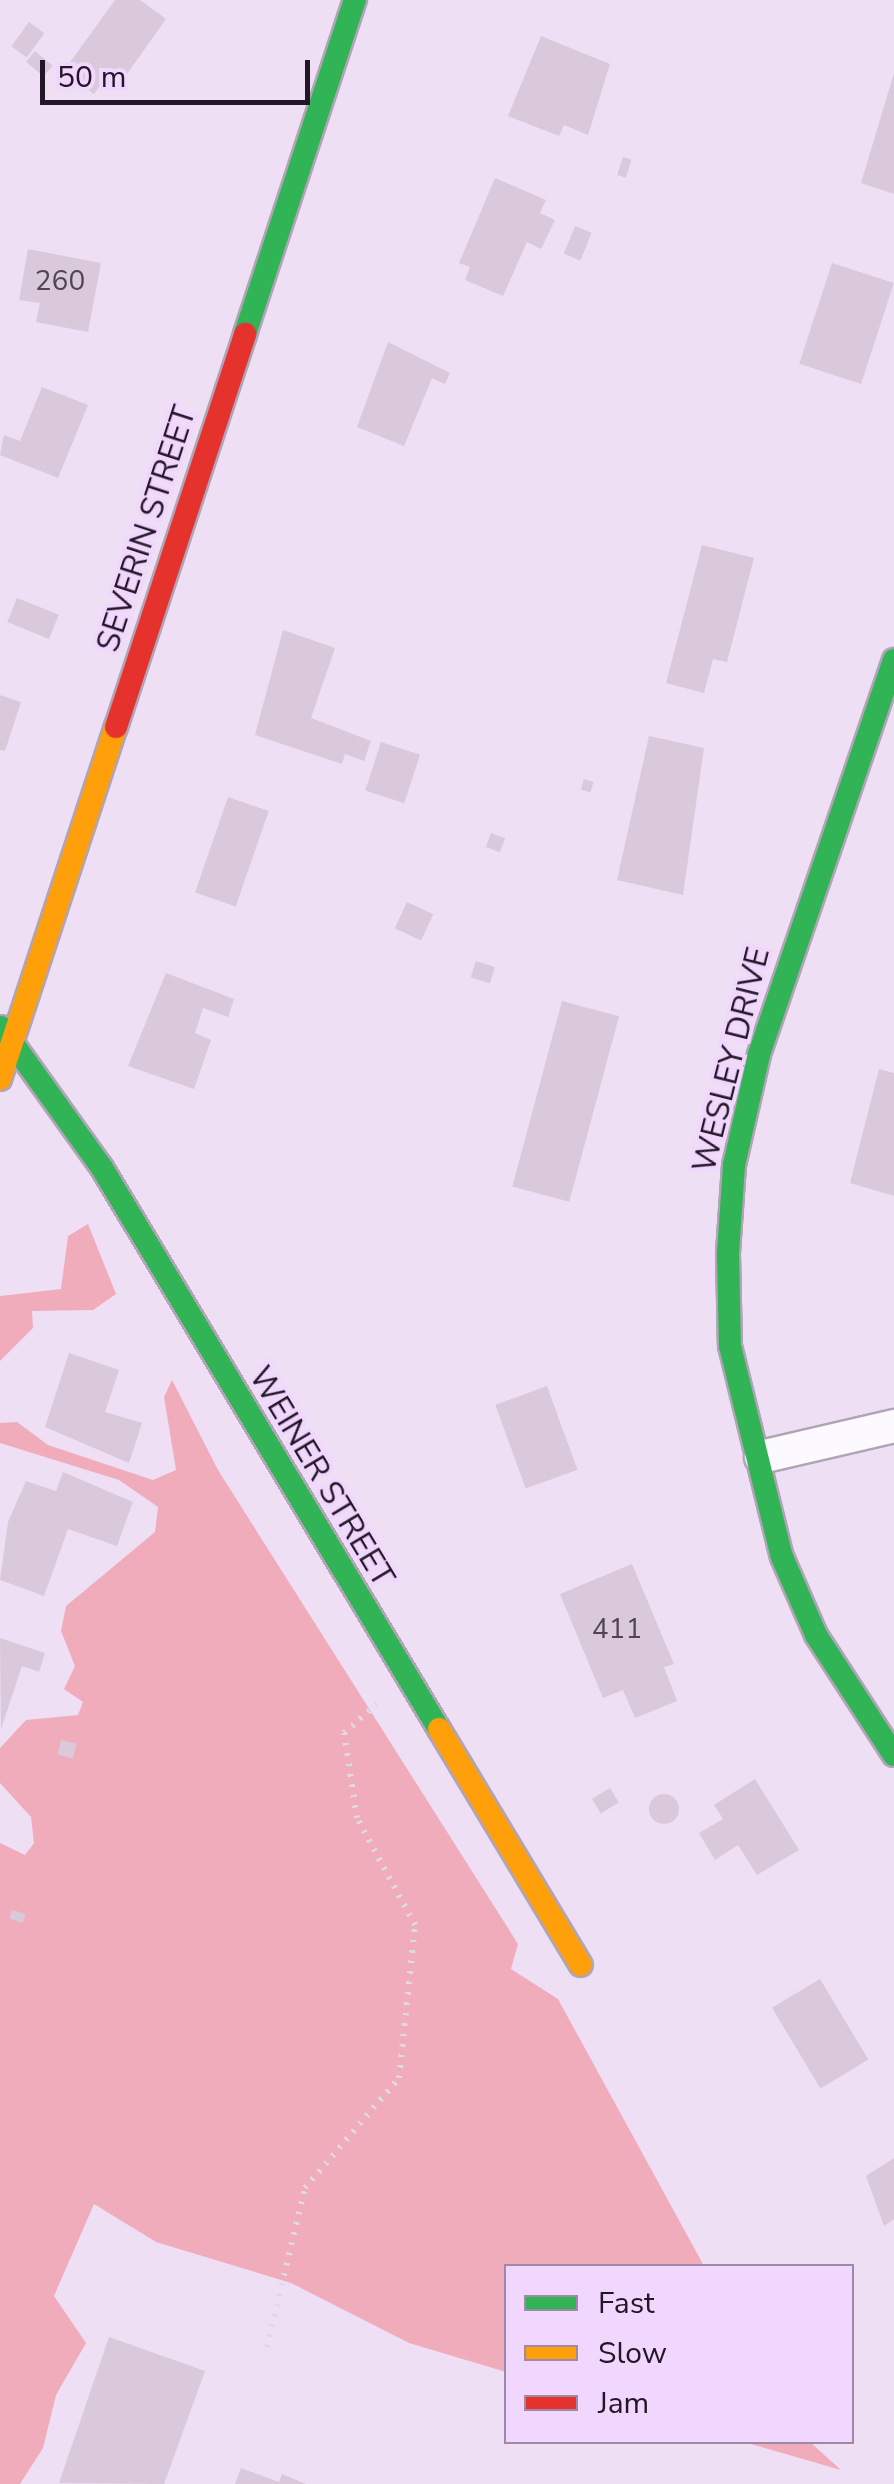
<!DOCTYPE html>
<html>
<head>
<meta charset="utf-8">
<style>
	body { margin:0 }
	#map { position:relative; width:894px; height:2484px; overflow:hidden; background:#eedff5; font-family:"Nunito Sans",sans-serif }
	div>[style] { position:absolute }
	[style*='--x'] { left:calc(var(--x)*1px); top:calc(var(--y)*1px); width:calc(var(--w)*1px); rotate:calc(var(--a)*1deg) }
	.forest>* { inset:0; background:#f1acbc }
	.building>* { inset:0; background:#d9c9da; transform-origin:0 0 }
	.round { border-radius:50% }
	.path>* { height:6px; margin-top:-3px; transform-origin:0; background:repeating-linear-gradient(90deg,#dfdae1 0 2.5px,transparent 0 10.5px) }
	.roads { filter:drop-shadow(2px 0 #b0a4b6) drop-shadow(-2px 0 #b0a4b6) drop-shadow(0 2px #b0a4b6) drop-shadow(0 -2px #b0a4b6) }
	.street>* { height:32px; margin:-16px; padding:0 16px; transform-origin:16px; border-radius:16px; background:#fcfafe }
	.fast>* { height:22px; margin:-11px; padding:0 11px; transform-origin:11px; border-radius:11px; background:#30b455 }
	.slow>* { height:22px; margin:-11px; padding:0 11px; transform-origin:11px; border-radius:11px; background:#ff9f0a }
	.jam>* { height:22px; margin:-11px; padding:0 11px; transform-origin:11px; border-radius:11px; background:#e5322d }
	span { translate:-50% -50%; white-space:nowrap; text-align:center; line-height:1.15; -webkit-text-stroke:8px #f1d7fd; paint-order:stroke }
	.number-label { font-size:28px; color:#514455 }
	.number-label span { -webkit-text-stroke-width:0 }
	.street-label { font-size:32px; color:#221727 }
	.legend { position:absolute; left:504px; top:2264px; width:350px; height:180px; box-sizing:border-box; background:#f1d7fd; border:2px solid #9e8aa7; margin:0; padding:12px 18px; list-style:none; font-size:30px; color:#221727 }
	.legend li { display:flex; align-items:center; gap:20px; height:50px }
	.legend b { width:50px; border:2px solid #9e8aa7 }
	.scale { position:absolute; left:40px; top:60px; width:270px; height:45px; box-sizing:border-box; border:5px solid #221727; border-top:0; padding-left:12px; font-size:30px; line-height:35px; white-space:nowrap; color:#221727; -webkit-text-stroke:8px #f1d7fd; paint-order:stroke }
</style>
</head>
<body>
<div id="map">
	<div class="forest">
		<div style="clip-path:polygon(88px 1224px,116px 1294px,93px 1310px,32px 1311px,33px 1328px,0 1361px,0 1296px,61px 1289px,68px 1236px)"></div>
		<div style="clip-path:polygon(172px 1380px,218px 1470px,518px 1944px,511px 1969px,558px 1999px,704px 2266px,507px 2266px,506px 2372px,409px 2343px,291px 2283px,156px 2242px,94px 2204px,54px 2296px,86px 2343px,56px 2395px,43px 2448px,20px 2484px,0 2484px,0 1843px,25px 1855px,34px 1843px,31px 1817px,0 1783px,0 1748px,26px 1720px,78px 1715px,83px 1702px,64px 1689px,75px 1666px,61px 1631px,66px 1606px,155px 1532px,158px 1507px,119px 1480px,0 1443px,0 1423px,17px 1422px,48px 1445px,153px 1480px,176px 1470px,164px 1397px)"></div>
		<div style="clip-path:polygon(744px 2442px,810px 2442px,841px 2470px)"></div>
	</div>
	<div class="building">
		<div style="clip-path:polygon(115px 0,140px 0,166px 19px,117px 88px,105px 79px,94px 94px,63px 72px)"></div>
		<div style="left:29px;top:22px;width:19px;height:30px;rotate:36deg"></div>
		<div style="clip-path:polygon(541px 36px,610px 64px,588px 135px,564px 125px,559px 136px,508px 116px)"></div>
		<div style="left:35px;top:51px;width:23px;height:14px;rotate:40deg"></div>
		<div style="clip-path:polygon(894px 73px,894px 194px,861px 183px)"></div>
		<div style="left:623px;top:157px;width:9px;height:19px;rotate:18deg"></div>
		<div style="clip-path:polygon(495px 178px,546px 200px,540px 213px,555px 220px,541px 249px,527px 242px,503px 296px,465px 280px,470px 267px,459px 263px)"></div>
		<div style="left:575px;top:226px;width:18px;height:30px;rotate:22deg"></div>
		<div style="clip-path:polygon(28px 249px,101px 263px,88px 332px,36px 322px,40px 303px,19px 300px)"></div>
		<div style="left:832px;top:263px;width:65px;height:106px;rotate:18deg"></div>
		<div style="clip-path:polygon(388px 342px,450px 373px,445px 384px,432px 378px,404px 446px,357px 427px)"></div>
		<div style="clip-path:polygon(42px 387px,88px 405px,58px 478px,0 455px,4px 435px,20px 441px)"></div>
		<div style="clip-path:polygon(702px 545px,754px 558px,727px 662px,713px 659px,704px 693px,666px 683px)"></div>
		<div style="left:17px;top:598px;width:45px;height:26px;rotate:22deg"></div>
		<div style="clip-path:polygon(283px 630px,335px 648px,311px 718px,371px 741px,364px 761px,345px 754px,342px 764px,255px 735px)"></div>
		<div style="clip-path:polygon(0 695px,21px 702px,5px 751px,0 750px)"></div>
		<div style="clip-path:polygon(649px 736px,704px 748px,683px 895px,617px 880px)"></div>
		<div style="left:381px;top:742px;width:41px;height:51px;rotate:18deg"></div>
		<div style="left:584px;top:779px;width:10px;height:11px;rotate:17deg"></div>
		<div style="left:228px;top:797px;width:43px;height:101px;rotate:19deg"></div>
		<div style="left:491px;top:833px;width:15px;height:15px;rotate:20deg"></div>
		<div style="left:407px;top:902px;width:29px;height:29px;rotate:25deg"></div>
		<div style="left:476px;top:961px;width:20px;height:17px;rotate:18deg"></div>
		<div style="clip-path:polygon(166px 973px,234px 999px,228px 1017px,203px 1008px,195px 1033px,211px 1040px,194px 1089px,128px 1066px)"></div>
		<div style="left:562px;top:1001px;width:59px;height:192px;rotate:15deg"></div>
		<div style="clip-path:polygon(879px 1069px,894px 1073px,894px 1196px,850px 1183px)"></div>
		<div style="clip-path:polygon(69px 1353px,119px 1370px,105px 1412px,142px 1423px,129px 1463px,45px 1427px)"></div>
		<div style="left:547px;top:1386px;width:89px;height:55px;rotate:70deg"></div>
		<div style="clip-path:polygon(63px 1472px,133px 1502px,117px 1546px,68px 1529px,44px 1596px,0 1580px,8px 1522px,26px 1481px,56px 1491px)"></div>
		<div style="clip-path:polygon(632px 1564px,674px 1664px,664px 1667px,677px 1701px,635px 1718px,623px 1690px,603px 1698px,560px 1594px)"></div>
		<div style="clip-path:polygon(0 1638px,45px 1653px,39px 1672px,22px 1666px,1px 1729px)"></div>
		<div style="left:61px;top:1740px;width:16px;height:15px;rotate:14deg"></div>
		<div style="clip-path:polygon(755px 1779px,799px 1850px,757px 1875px,738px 1845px,715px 1860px,699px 1833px,723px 1819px,714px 1805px)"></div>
		<div style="left:610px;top:1788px;width:17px;height:21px;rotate:59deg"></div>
		<div class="round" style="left:649px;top:1794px;width:30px;height:30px"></div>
		<div style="left:12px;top:1910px;width:14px;height:9px;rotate:17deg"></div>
		<div style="left:820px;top:1979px;width:94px;height:56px;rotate:59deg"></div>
		<div style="clip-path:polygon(894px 2158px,894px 2219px,884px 2226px,866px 2176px)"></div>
		<div style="clip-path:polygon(109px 2337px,205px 2371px,164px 2484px,59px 2483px)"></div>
		<div style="clip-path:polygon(241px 2468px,279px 2482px,282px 2474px,306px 2484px,235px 2484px)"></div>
	</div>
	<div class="path">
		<div style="--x:267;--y:2347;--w:163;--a:-76.6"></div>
		<div style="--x:305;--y:2188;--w:145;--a:-49.5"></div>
		<div style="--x:399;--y:2078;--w:154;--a:-84"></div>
		<div style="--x:415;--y:1925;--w:122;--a:-118.5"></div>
		<div style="--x:357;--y:1818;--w:86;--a:-98.7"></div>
		<div style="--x:344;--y:1733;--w:44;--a:-41.3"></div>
	</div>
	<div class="roads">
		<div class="street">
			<div style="--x:761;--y:1457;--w:137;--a:-13.1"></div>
		</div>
		<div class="fast">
			<div style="--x:245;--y:334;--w:352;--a:-71.8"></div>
			<div style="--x:894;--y:660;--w:417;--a:108.9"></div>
			<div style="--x:759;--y:1055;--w:113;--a:102.8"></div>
			<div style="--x:734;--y:1165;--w:89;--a:93.9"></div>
			<div style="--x:728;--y:1254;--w:92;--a:88.8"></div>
			<div style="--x:730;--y:1346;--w:217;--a:76.2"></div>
			<div style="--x:782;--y:1557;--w:85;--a:66.4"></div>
			<div style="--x:816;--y:1635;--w:143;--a:57"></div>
			<div style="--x:1;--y:1027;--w:173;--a:54.4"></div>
			<div style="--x:102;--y:1168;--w:654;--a:59.01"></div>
		</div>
		<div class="slow">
			<div style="--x:0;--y:1079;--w:371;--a:-71.8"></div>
			<div style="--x:439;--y:1729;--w:275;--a:59"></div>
		</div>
		<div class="jam">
			<div style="--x:116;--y:727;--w:414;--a:-71.8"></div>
		</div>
	</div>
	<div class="number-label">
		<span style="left:60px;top:281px">260</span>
		<span style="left:617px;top:1629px">411</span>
	</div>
	<div class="street-label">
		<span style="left:147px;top:529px;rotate:-72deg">SEVERIN STREET</span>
		<span style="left:732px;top:1060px;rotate:-76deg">WESLEY DRIVE</span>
		<span style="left:321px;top:1477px;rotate:59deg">WEINER STREET</span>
	</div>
	<ul class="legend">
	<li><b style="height:12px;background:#30b455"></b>Fast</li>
	<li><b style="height:12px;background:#ff9f0a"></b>Slow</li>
	<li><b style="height:12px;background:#e5322d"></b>Jam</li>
	</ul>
	<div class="scale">50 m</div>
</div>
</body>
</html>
